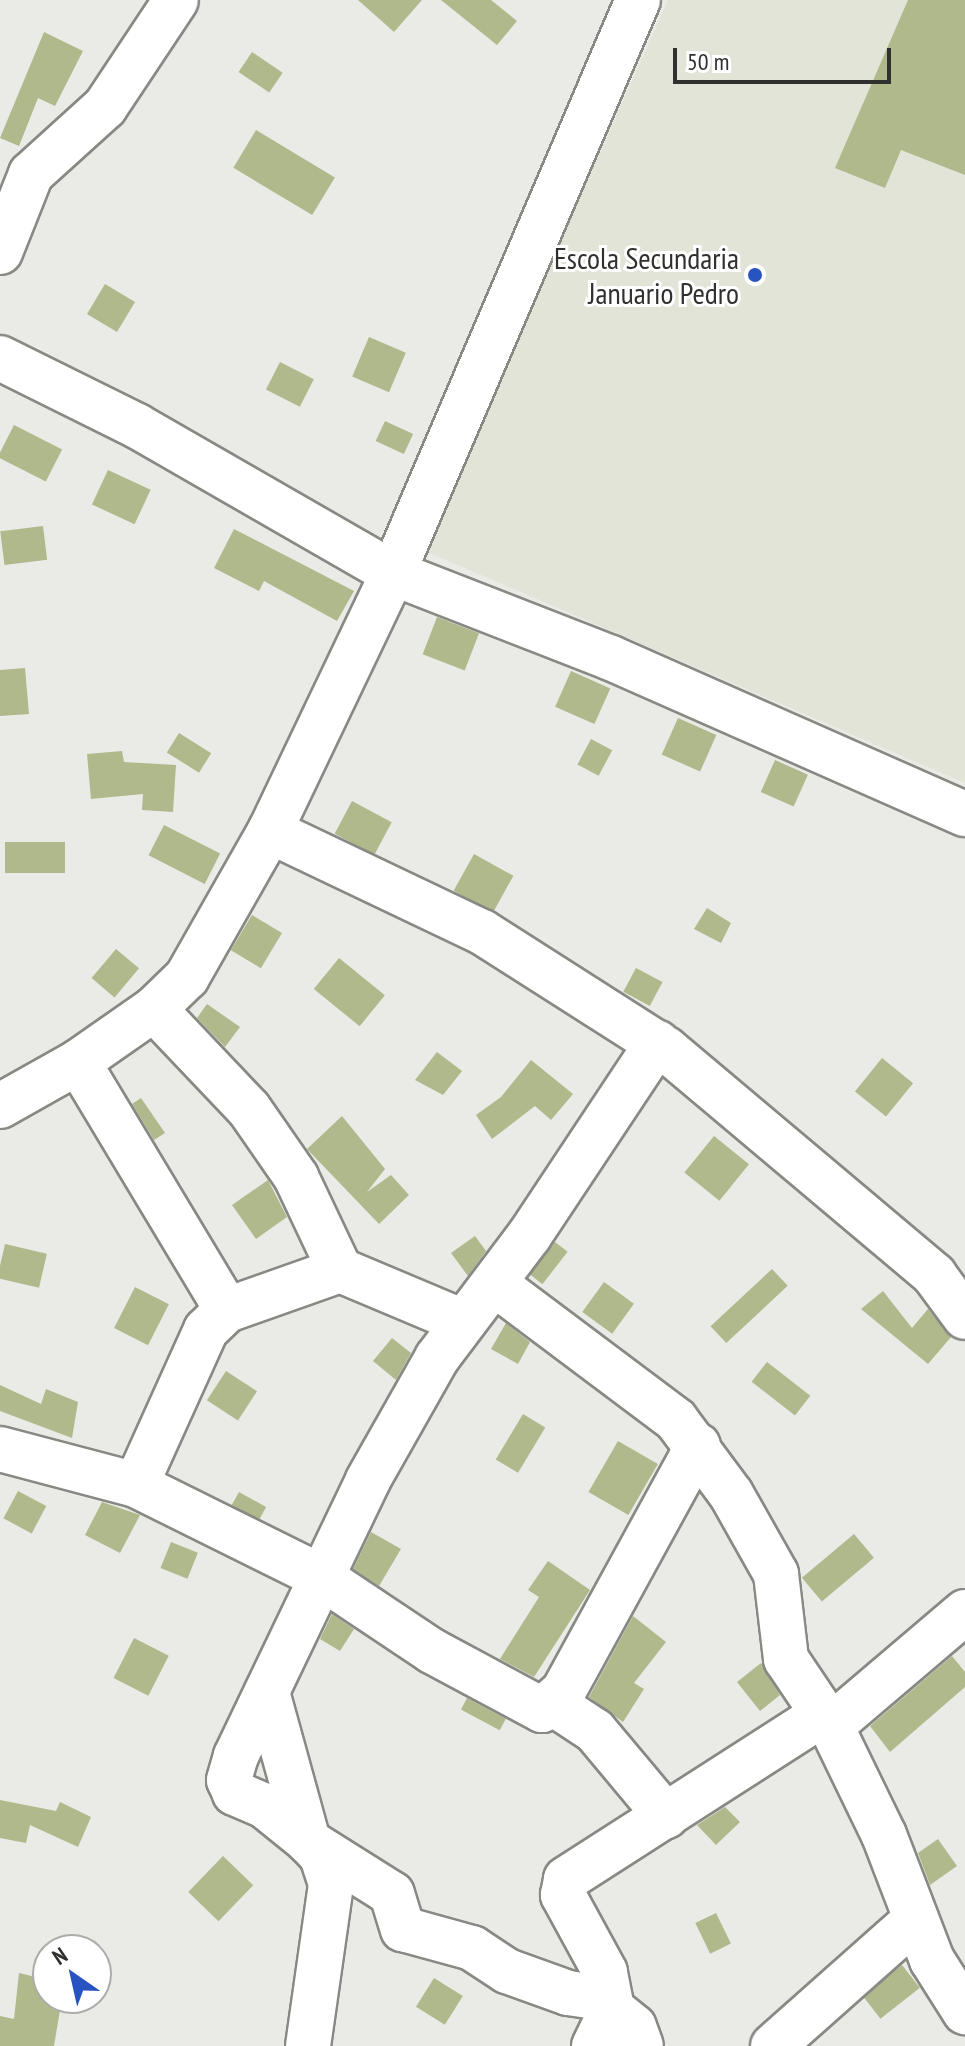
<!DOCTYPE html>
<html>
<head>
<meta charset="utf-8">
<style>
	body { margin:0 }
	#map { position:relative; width:965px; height:2046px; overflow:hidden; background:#eaebe6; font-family:"PT Sans Narrow",sans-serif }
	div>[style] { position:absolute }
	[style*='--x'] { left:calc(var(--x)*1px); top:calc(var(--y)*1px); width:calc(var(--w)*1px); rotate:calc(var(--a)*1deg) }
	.built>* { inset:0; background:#e1e4d7 }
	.building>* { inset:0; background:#afb98b; transform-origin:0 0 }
	.roads { filter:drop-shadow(2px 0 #888984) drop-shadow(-2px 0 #888984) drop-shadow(0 2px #888984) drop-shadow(0 -2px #888984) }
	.minor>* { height:44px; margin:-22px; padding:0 22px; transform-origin:22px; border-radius:22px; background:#fff }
	.dots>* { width:22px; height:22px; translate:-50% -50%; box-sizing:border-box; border:4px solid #fff; border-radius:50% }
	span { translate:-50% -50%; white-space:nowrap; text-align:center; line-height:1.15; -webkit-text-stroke:6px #fff; paint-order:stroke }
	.poi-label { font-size:30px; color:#30302e }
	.right { translate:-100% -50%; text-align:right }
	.north { position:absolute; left:32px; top:1934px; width:80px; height:80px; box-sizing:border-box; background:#fff; border:2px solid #acacab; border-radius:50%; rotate:326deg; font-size:22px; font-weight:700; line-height:32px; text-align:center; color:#30302e }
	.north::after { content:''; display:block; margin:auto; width:28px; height:36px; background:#2854c2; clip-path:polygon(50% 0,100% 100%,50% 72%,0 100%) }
	.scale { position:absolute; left:673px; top:48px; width:218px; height:36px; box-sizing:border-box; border:4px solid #30302e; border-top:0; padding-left:10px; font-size:24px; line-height:28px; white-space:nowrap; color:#30302e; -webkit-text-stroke:6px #fff; paint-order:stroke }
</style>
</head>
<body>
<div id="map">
	<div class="built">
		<div style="clip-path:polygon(668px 0,965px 0,965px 783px,423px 550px)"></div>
	</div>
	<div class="building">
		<div style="clip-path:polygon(358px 0,422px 0,394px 32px)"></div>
		<div style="clip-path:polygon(441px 0,491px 0,517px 21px,497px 45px)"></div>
		<div style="clip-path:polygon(908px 0,965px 0,965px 175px,901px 150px,885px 188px,835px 168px)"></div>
		<div style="clip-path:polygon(44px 32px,83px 51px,55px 106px,38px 98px,19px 146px,0 138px)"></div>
		<div style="left:252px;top:52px;width:37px;height:24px;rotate:34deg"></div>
		<div style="left:256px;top:130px;width:92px;height:44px;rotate:31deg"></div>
		<div style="left:105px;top:284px;width:35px;height:35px;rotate:31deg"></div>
		<div style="left:369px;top:337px;width:40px;height:43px;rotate:23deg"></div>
		<div style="left:280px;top:362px;width:38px;height:31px;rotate:27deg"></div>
		<div style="left:385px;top:421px;width:31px;height:22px;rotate:25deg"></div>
		<div style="left:14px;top:425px;width:54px;height:36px;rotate:27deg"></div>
		<div style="left:108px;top:470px;width:47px;height:38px;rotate:25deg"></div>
		<div style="left:43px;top:526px;width:34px;height:43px;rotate:83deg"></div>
		<div style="clip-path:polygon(234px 529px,354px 591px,337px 621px,264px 581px,259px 591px,214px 568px)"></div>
		<div style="left:437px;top:617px;width:45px;height:40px;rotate:21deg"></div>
		<div style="clip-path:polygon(25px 668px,29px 714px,0 716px,0 670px)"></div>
		<div style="left:571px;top:671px;width:43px;height:39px;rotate:24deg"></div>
		<div style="left:678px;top:718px;width:42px;height:40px;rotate:24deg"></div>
		<div style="left:179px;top:733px;width:38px;height:23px;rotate:32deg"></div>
		<div style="left:591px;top:739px;width:24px;height:29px;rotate:28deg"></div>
		<div style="clip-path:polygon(122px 751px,124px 762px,176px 765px,173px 812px,142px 810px,143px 794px,91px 799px,87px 754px)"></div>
		<div style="left:775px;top:760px;width:36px;height:35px;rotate:24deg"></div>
		<div style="left:352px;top:801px;width:45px;height:37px;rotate:28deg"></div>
		<div style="left:164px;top:825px;width:63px;height:34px;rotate:27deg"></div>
		<div style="left:65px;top:842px;width:31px;height:60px;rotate:90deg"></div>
		<div style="left:474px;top:854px;width:45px;height:42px;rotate:29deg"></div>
		<div style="clip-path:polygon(707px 908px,731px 923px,721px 943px,694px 929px)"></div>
		<div style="left:252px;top:915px;width:35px;height:41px;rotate:31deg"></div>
		<div style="left:116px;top:949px;width:30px;height:38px;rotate:40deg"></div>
		<div style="left:339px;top:958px;width:59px;height:40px;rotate:39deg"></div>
		<div style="left:636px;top:968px;width:30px;height:27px;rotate:28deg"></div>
		<div style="clip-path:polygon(207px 1004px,240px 1027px,225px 1047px,197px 1018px)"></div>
		<div style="clip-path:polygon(437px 1052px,462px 1071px,443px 1095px,415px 1080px)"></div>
		<div style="left:882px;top:1058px;width:40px;height:43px;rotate:39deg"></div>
		<div style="clip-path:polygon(531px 1060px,573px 1094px,551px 1120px,535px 1106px,492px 1139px,476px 1115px,501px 1097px)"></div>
		<div style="clip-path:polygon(141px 1098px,165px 1133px,154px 1140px,132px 1104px)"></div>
		<div style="clip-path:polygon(342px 1116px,385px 1169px,367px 1192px,391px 1175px,409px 1195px,379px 1224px,307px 1149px)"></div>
		<div style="left:714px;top:1136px;width:45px;height:47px;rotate:39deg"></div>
		<div style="clip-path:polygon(268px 1180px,287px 1217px,256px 1239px,232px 1205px)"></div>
		<div style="clip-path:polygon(475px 1236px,486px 1251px,468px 1276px,451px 1253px)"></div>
		<div style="left:555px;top:1242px;width:16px;height:41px;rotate:38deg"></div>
		<div style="left:5px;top:1244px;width:43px;height:35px;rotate:13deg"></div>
		<div style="left:772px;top:1269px;width:23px;height:84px;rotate:47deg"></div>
		<div style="left:604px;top:1282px;width:37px;height:37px;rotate:36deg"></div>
		<div style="left:135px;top:1287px;width:38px;height:46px;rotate:27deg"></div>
		<div style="clip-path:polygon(883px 1291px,912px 1328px,928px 1309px,951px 1337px,928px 1364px,861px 1309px)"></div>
		<div style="clip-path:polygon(506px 1323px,530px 1342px,518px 1364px,491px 1349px)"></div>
		<div style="clip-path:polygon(392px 1338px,411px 1353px,396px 1380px,373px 1361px)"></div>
		<div style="left:767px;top:1362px;width:55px;height:25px;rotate:38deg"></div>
		<div style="left:226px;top:1371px;width:37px;height:35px;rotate:33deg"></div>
		<div style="clip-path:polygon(0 1385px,41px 1404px,46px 1389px,78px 1402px,72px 1438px,0 1411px)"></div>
		<div style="left:523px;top:1414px;width:26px;height:53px;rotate:31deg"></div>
		<div style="left:618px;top:1441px;width:46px;height:59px;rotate:30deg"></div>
		<div style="left:18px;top:1491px;width:32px;height:31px;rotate:28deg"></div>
		<div style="left:239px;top:1492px;width:31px;height:15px;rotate:29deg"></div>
		<div style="clip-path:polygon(102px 1502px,140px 1515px,120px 1553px,85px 1535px)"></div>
		<div style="clip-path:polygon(371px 1532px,401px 1549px,379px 1586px,353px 1569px)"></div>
		<div style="left:854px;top:1534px;width:31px;height:68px;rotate:50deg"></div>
		<div style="left:171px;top:1542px;width:29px;height:28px;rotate:22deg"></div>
		<div style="clip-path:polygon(548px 1561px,590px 1590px,534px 1677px,500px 1659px,539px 1597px,528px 1590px)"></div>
		<div style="clip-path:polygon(332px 1614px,354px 1629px,340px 1651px,320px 1639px)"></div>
		<div style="clip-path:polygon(633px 1616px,666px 1642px,634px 1683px,644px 1689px,623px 1722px,589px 1697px)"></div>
		<div style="left:134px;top:1638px;width:39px;height:45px;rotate:27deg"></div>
		<div style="clip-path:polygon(952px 1656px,965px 1672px,965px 1687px,890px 1752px,870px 1726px)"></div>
		<div style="clip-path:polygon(761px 1663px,780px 1695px,760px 1711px,737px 1682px)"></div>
		<div style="left:467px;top:1698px;width:44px;height:13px;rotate:28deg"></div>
		<div style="clip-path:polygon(0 1800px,56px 1811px,60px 1802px,91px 1817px,78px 1847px,30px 1825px,26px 1843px,0 1838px)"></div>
		<div style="clip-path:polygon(725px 1807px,740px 1822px,716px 1845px,697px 1825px)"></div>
		<div style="clip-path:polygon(938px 1839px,957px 1866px,930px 1885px,918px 1853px)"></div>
		<div style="left:223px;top:1856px;width:42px;height:50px;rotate:44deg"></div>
		<div style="left:716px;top:1913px;width:34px;height:23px;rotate:64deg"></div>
		<div style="left:902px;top:1965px;width:29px;height:50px;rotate:52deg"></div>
		<div style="clip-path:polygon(19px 1973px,48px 1980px,48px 1998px,62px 1998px,54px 2046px,0 2046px,0 2016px,14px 2019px)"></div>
		<div style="left:434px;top:1978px;width:34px;height:34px;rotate:32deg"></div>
	</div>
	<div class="roads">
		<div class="minor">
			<div style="--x:0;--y:252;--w:84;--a:-68.3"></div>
			<div style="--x:31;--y:174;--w:100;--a:-42.2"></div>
			<div style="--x:105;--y:107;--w:128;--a:-56.4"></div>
			<div style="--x:0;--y:358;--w:153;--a:26.4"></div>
			<div style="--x:137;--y:426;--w:295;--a:29.9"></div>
			<div style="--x:393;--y:573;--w:234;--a:21.3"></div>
			<div style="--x:611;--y:658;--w:387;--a:23.8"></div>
			<div style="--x:270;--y:831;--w:235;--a:25.5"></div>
			<div style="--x:482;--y:932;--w:218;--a:32.5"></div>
			<div style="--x:666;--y:1049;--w:351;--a:40.1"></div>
			<div style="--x:934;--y:1275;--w:52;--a:53.6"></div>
			<div style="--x:154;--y:1009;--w:138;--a:46.5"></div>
			<div style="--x:249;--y:1109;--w:83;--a:55.3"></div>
			<div style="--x:296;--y:1177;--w:103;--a:64.7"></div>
			<div style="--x:78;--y:1062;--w:289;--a:59"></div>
			<div style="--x:0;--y:1106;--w:90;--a:-29.4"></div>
			<div style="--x:78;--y:1062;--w:93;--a:-34.9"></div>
			<div style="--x:154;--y:1009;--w:46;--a:-44.1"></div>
			<div style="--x:187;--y:977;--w:168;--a:-60.4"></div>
			<div style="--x:270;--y:831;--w:286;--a:-64.5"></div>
			<div style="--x:393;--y:573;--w:623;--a:-66.85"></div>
			<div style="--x:495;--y:1284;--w:226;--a:36.9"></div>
			<div style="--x:676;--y:1420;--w:92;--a:53.4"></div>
			<div style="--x:731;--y:1494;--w:92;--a:60.6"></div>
			<div style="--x:776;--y:1574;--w:86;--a:83.3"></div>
			<div style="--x:786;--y:1659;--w:81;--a:56.1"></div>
			<div style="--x:831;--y:1726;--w:121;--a:64.1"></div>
			<div style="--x:884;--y:1835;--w:134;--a:69"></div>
			<div style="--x:932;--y:1960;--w:62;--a:57.6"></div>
			<div style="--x:0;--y:1449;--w:141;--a:14.8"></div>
			<div style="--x:136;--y:1485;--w:207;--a:26.4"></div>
			<div style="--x:321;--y:1577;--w:133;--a:33.7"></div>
			<div style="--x:432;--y:1651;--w:125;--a:28.2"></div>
			<div style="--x:542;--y:1710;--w:28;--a:-41"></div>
			<div style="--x:563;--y:1692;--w:281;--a:-61.3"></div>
			<div style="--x:136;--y:1485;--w:170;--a:-65.7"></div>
			<div style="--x:206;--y:1330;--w:29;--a:-44"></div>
			<div style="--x:227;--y:1310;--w:120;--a:-19.5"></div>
			<div style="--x:340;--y:1270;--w:134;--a:22.8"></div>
			<div style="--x:267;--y:1692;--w:155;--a:74.6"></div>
			<div style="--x:308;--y:1841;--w:99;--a:32.2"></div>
			<div style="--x:392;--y:1894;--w:37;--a:73"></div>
			<div style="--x:403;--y:1929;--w:72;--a:15.4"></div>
			<div style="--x:472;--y:1948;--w:42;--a:33.3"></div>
			<div style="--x:507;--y:1971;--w:65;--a:19.8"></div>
			<div style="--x:568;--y:1993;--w:42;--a:8.1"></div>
			<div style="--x:554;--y:1704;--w:49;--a:33.4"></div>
			<div style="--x:595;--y:1731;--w:111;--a:50.1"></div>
			<div style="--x:831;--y:1726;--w:176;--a:-40.4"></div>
			<div style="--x:612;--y:2009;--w:38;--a:-101"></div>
			<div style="--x:605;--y:1972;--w:88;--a:-118.6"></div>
			<div style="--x:563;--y:1895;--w:16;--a:-79"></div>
			<div style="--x:566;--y:1879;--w:305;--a:-32.7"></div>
			<div style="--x:308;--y:2046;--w:164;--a:-81.9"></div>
			<div style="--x:331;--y:1884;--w:29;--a:-108"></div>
			<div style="--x:322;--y:1856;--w:21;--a:-133"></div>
			<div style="--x:308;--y:1841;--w:55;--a:-140.9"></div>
			<div style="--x:265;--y:1806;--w:33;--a:-157"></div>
			<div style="--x:235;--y:1793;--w:14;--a:-115"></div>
			<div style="--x:229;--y:1780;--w:25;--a:-74"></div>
			<div style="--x:236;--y:1756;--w:306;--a:-64.4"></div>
			<div style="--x:368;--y:1480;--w:140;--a:-60.5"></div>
			<div style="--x:437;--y:1358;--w:153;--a:-53"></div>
			<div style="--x:529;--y:1236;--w:232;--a:-56.4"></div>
			<div style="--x:594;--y:2046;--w:41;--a:-64.1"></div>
			<div style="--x:612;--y:2009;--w:28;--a:39"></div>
			<div style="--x:634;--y:2027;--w:20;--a:70"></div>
			<div style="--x:773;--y:2046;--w:191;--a:-41.6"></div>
		</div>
	</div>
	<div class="dots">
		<div style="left:755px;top:275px;background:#2854c2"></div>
	</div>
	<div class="poi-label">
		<span class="right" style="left:739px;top:275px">Escola Secundaria<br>Januario Pedro</span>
	</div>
	<div class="north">N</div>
	<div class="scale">50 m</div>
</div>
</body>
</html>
